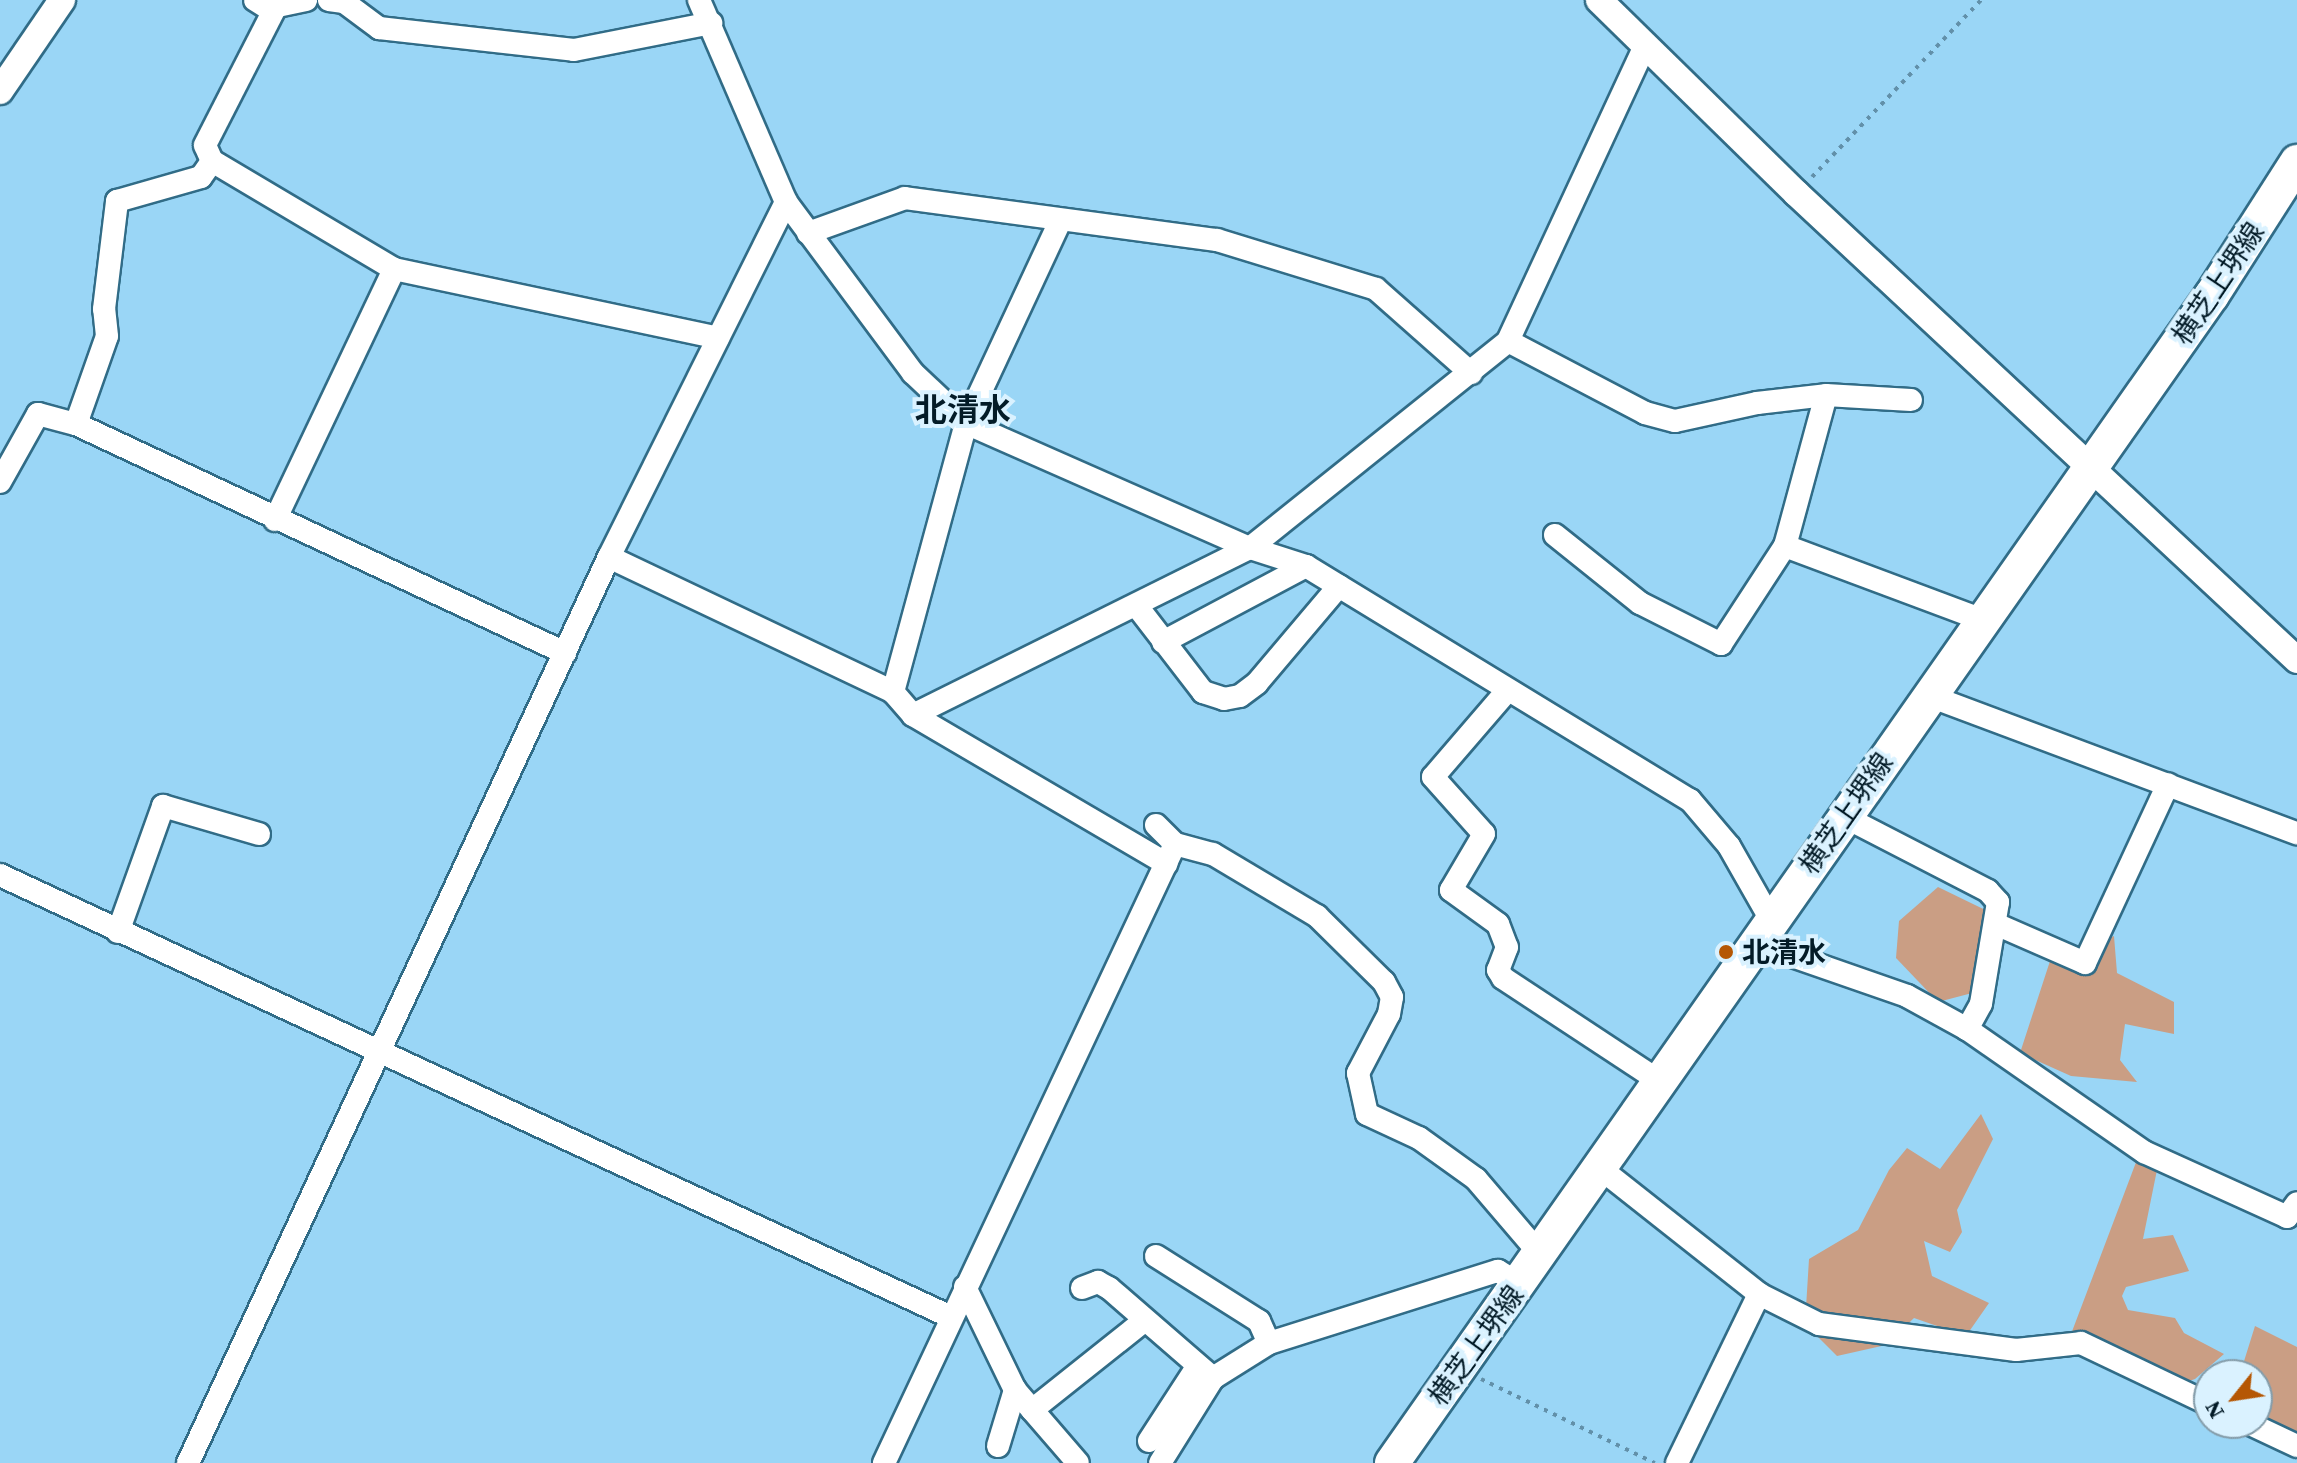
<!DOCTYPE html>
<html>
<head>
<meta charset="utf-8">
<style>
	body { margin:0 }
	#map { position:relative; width:2297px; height:1463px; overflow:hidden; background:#9ad6f6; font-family:"Source Serif 4","Noto Sans JP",serif }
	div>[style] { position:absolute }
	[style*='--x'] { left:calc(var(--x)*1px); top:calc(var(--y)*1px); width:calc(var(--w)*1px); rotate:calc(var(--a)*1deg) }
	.green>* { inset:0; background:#ca9e84 }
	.path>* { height:4px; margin-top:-2px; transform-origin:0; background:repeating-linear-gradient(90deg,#6290a9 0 4px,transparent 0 10px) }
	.roads { filter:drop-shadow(2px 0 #316c87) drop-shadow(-2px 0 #316c87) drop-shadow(0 2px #316c87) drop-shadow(0 -2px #316c87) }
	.minor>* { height:22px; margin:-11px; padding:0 11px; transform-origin:11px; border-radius:11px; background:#fff }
	.tertiary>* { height:26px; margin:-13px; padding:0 13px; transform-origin:13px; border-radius:13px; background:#fff }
	.primary>* { height:34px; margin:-17px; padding:0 17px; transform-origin:17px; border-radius:17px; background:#fff }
	.dots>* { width:22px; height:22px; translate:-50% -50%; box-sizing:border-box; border:4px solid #daf2ff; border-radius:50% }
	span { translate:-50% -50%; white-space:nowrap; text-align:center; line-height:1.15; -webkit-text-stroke:8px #daf2ff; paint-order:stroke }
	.street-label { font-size:28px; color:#031b27 }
	.poi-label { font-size:28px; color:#031b27; font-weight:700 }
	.left { translate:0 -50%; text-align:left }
	.quarter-label { font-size:32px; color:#031b27; font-weight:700 }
	.north { position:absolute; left:2193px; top:1359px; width:80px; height:80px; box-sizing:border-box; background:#daf2ff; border:2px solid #849ca9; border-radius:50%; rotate:240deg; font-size:22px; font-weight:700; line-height:32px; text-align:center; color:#031b27 }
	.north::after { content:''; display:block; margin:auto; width:28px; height:36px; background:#b55704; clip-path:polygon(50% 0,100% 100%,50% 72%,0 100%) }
</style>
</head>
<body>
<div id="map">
	<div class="green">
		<div style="clip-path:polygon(1938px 887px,2008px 921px,1976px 992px,1938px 1002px,1896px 958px,1899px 921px)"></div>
		<div style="clip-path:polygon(2114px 936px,2117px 973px,2174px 1002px,2174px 1034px,2125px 1024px,2120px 1060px,2137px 1082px,2071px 1076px,2020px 1053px,2050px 961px,2088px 976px,2095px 945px)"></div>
		<div style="clip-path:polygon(1981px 1114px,1993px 1139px,1957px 1210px,1962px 1232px,1950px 1252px,1924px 1241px,1932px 1276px,1989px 1303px,1966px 1336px,1914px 1318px,1886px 1345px,1837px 1356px,1805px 1324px,1809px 1259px,1858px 1230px,1889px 1170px,1907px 1148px,1940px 1169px)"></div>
		<div style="clip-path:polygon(2138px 1157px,2158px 1165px,2143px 1239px,2173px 1235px,2189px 1271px,2126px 1287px,2122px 1296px,2128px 1310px,2175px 1318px,2184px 1333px,2224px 1354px,2195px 1379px,2160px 1391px,2065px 1350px)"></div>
		<div style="clip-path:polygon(2255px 1326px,2297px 1347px,2297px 1447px,2262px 1438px,2257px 1375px,2240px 1374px)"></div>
	</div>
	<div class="path">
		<div style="--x:1812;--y:177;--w:245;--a:-46.3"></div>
		<div style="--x:1481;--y:1379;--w:193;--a:25.8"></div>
	</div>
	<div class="roads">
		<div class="minor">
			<div style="--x:255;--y:0;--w:15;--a:32"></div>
			<div style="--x:268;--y:8;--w:39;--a:-12"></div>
			<div style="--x:329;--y:0;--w:15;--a:8"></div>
			<div style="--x:344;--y:2;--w:44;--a:36.6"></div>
			<div style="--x:379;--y:28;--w:196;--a:6.4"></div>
			<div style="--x:574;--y:50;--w:140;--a:-11.1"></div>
			<div style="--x:699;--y:0;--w:220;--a:66.7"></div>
			<div style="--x:786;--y:202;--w:213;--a:53.4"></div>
			<div style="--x:913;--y:373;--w:73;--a:43.3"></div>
			<div style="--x:966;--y:423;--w:310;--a:23.8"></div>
			<div style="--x:1250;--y:548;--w:59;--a:17.8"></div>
			<div style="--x:1306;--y:566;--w:450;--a:31.4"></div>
			<div style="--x:1690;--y:800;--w:60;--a:49.7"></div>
			<div style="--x:1729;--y:846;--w:85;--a:60.4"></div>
			<div style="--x:808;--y:233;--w:103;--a:-19.8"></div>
			<div style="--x:905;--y:198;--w:315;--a:7.7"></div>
			<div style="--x:1217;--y:240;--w:166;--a:17.1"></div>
			<div style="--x:1376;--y:289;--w:127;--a:41.5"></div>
			<div style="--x:394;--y:269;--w:331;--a:12"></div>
			<div style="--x:1508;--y:341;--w:155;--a:27.7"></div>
			<div style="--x:1645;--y:413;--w:31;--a:15"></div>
			<div style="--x:1675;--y:421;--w:84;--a:-12.4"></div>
			<div style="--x:1757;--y:403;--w:69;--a:-6.6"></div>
			<div style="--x:1826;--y:395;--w:85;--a:3.4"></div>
			<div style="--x:76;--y:424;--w:93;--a:-70.6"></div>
			<div style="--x:107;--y:336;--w:27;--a:-96"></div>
			<div style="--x:104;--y:309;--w:109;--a:-83.1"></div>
			<div style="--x:117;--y:201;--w:87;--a:-15.9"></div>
			<div style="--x:201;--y:177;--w:19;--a:-55"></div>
			<div style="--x:0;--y:482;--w:78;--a:-60.8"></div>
			<div style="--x:38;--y:414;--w:39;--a:15"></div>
			<div style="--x:76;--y:424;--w:540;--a:25.09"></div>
			<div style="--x:275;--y:520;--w:278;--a:-64.6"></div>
			<div style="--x:394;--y:269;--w:212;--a:-149.3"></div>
			<div style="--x:212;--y:161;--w:17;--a:-114"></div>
			<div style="--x:205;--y:145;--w:156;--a:-62.9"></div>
			<div style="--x:1555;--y:535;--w:109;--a:38.7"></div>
			<div style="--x:1640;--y:603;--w:91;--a:26.8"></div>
			<div style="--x:1721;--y:644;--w:117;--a:-56.9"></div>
			<div style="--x:1785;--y:546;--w:156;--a:-74.8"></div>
			<div style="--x:1785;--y:546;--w:211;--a:20.5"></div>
			<div style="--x:609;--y:557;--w:314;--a:25.4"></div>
			<div style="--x:893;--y:692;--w:30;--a:49"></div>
			<div style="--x:913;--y:715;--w:294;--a:30.4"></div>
			<div style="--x:1136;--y:605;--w:110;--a:52.4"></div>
			<div style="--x:1203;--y:692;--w:22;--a:18"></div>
			<div style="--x:1224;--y:699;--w:16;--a:-11"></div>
			<div style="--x:1240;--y:696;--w:21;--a:-37"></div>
			<div style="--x:1257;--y:683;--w:127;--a:-49.8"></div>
			<div style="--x:1163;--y:642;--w:162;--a:-28"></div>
			<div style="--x:1507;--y:691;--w:113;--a:130.7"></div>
			<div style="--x:1433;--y:777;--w:76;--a:48.2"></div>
			<div style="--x:1484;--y:834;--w:65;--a:120.5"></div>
			<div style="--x:1451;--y:890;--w:58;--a:35.9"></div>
			<div style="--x:1498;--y:924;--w:25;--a:69"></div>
			<div style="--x:1507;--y:947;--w:25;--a:111"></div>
			<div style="--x:1498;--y:970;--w:9;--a:58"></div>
			<div style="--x:1503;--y:978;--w:189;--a:33.4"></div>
			<div style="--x:893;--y:692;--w:279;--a:-74.8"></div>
			<div style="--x:966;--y:423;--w:223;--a:-65"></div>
			<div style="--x:1927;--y:695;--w:395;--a:20.5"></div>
			<div style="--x:913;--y:715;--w:376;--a:-26.4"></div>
			<div style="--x:1250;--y:548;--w:331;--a:-38.7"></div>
			<div style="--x:1508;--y:341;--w:327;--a:-65.1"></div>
			<div style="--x:1843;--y:816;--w:163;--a:27.3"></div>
			<div style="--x:1988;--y:891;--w:15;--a:48"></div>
			<div style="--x:1998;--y:902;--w:103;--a:99.5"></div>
			<div style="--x:1981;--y:1004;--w:29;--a:119"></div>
			<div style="--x:1156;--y:825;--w:27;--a:45"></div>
			<div style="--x:1175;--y:844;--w:39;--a:15"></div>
			<div style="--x:1213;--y:854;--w:121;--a:30.8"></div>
			<div style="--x:1317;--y:916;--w:94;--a:44.6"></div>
			<div style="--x:1384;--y:982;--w:17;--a:62"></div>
			<div style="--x:1392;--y:997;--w:17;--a:100"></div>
			<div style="--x:1389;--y:1014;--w:67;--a:117.7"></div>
			<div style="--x:1358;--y:1073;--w:42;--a:77.6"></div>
			<div style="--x:1367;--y:1114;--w:57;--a:24.8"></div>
			<div style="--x:1419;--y:1138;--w:70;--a:35.7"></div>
			<div style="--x:1476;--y:1179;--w:100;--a:49.5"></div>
			<div style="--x:0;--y:875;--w:1049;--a:24.93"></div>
			<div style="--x:1998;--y:925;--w:95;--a:23.6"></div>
			<div style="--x:2085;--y:963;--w:197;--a:-65.1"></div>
			<div style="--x:118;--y:932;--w:134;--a:-70.3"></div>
			<div style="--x:163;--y:806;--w:100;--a:16.3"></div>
			<div style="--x:1755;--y:943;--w:161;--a:19.2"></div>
			<div style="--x:1907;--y:996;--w:68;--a:28.8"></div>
			<div style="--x:1967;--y:1029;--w:216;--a:34.8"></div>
			<div style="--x:2144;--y:1152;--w:157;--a:24.4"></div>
			<div style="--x:2287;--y:1217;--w:17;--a:-54"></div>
			<div style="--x:1601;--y:1169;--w:201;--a:38.3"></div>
			<div style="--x:1759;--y:1294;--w:67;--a:26.6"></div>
			<div style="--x:1819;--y:1324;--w:199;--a:7.5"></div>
			<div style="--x:2016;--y:1350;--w:65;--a:-6.1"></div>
			<div style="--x:2081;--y:1343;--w:142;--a:25.5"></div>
			<div style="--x:1156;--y:1256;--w:122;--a:32.3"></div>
			<div style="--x:1259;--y:1321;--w:24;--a:66"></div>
			<div style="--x:965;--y:1287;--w:114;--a:64.1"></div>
			<div style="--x:1015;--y:1390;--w:96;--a:49.2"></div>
			<div style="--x:1082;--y:1288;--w:17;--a:-21"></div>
			<div style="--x:1098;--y:1282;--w:13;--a:29"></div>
			<div style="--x:1109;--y:1288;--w:138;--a:40.9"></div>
			<div style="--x:1032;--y:1410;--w:143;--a:-38.5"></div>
			<div style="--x:2248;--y:1423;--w:54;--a:25.1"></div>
			<div style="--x:1149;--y:1441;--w:88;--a:-57"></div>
			<div style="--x:998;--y:1446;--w:59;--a:-73.1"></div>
			<div style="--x:188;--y:1463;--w:999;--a:-65.08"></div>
			<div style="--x:609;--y:557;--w:397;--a:-63.5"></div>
			<div style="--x:884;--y:1463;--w:684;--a:-64.82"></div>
			<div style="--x:1160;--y:1463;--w:100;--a:-58.1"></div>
			<div style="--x:1213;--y:1378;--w:66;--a:-32"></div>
			<div style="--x:1269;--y:1343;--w:240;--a:-17.5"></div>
			<div style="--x:1498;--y:1271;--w:26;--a:31"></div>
			<div style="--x:1677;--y:1463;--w:188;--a:-64.1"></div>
		</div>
		<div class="tertiary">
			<div style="--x:1599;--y:0;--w:276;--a:44.4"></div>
			<div style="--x:1796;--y:193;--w:685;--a:42.99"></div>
			<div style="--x:0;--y:91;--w:110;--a:-55.7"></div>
		</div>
		<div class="primary">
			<div style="--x:1392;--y:1463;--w:1427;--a:-54.93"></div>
			<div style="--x:2212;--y:295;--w:158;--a:-57.4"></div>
		</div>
	</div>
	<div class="dots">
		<div style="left:1726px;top:952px;background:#b55704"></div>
	</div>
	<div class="street-label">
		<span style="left:2218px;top:283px;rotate:-56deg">横芝上堺線</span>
		<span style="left:1846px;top:813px;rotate:-55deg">横芝上堺線</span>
		<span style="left:1476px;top:1345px;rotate:-54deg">横芝上堺線</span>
	</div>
	<div class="poi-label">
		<span class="left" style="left:1742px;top:952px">北清水</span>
	</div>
	<div class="quarter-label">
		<span style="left:963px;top:410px">北清水</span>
	</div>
	<div class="north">N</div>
</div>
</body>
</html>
